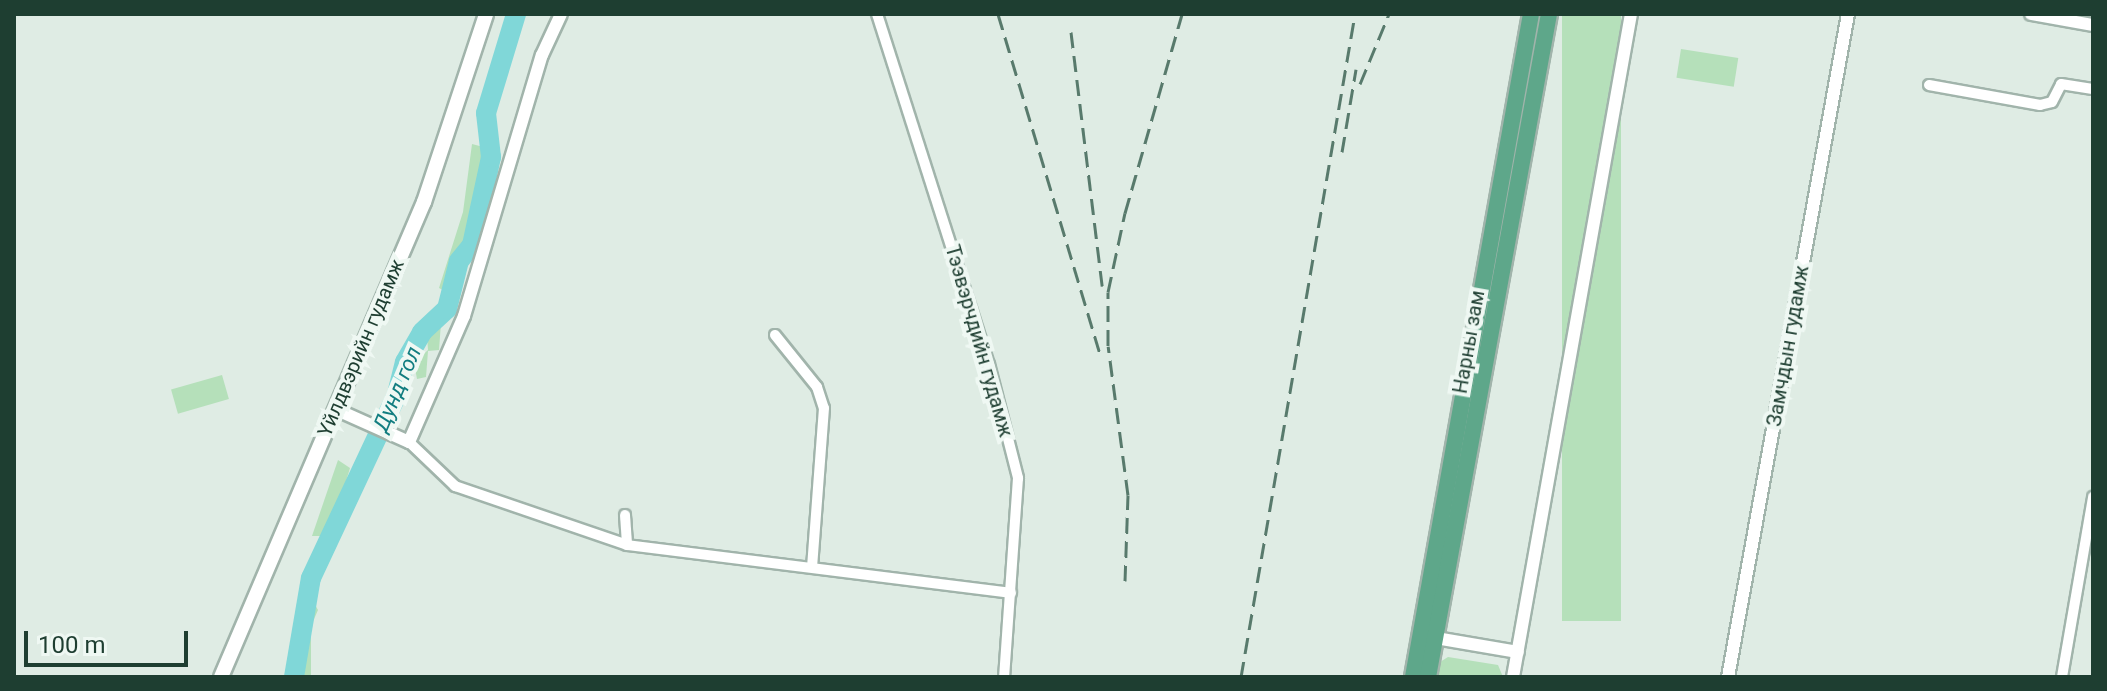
<!DOCTYPE html>
<html>
<head>
<meta charset="utf-8">
<style>
	body { margin:0 }
	#map { position:relative; width:2107px; height:691px; overflow:hidden; background:#dfece4; font-family:Roboto,sans-serif }
	div>[style] { position:absolute }
	[style*='--x'] { left:calc(var(--x)*1px); top:calc(var(--y)*1px); width:calc(var(--w)*1px); rotate:calc(var(--a)*1deg) }
	.green>* { inset:0; background:#b5e0ba; transform-origin:0 0 }
	.river>* { height:20px; margin:-10px; padding:0 10px; transform-origin:10px; border-radius:10px; background:#80d7d8 }
	.roads { filter:drop-shadow(2px 0 #a1b4ab) drop-shadow(-2px 0 #a1b4ab) drop-shadow(0 2px #a1b4ab) drop-shadow(0 -2px #a1b4ab) }
	.minor>* { height:10px; margin:-5px; padding:0 5px; transform-origin:5px; border-radius:5px; background:#fff }
	.tertiary>* { height:12px; margin:-6px; padding:0 6px; transform-origin:6px; border-radius:6px; background:#fff }
	.secondary>* { height:14px; margin:-7px; padding:0 7px; transform-origin:7px; border-radius:7px; background:#fff }
	.primary>* { height:16px; margin:-8px; padding:0 8px; transform-origin:8px; border-radius:8px; background:#5ea78a }
	.rail>* { height:3px; margin-top:-1.5px; transform-origin:0; background:repeating-linear-gradient(90deg,#587a6c 0 16px,transparent 0 24px) }
	span { translate:-50% -50%; white-space:nowrap; text-align:center; line-height:1.15; -webkit-text-stroke:8px #eff8f3; paint-order:stroke }
	.street-label { font-size:20px; color:#1e3e31 }
	.water-label { font-size:22px; color:#127d80; font-style:italic }
	.frame { position:absolute; inset:0; border:16px solid #1e3e31; pointer-events:none }
	.scale { position:absolute; left:24px; top:631px; width:164px; height:36px; box-sizing:border-box; border:4px solid #1e3e31; border-top:0; padding-left:10px; font-size:24px; line-height:28px; white-space:nowrap; color:#1e3e31; -webkit-text-stroke:6px #eff8f3; paint-order:stroke }
</style>
</head>
<body>
<div id="map">
	<div class="green">
		<div style="left:1562px;top:14px;width:59px;height:607px"></div>
		<div style="left:1681px;top:49px;width:58px;height:29px;rotate:9deg"></div>
		<div style="clip-path:polygon(472px 144px,487px 148px,482px 177px,471px 231px,445px 291px,439px 288px,463px 212px)"></div>
		<div style="clip-path:polygon(441px 323px,439px 350px,428px 351px,426px 377px,417px 379px,414px 363px,428px 350px,427px 336px)"></div>
		<div style="left:222px;top:375px;width:25px;height:53px;rotate:74deg"></div>
		<div style="clip-path:polygon(338px 460px,350px 468px,334px 521px,326px 536px,312px 536px)"></div>
		<div style="clip-path:polygon(310px 596px,318px 610px,311px 626px,311px 677px,298px 677px)"></div>
		<div style="clip-path:polygon(1448px 657px,1498px 665px,1503px 677px,1437px 677px,1440px 662px)"></div>
	</div>
	<div class="river">
		<div style="--x:294;--y:677;--w:100;--a:-80.3"></div>
		<div style="--x:311;--y:578;--w:203;--a:-64.9"></div>
		<div style="--x:397;--y:394;--w:33;--a:-76"></div>
		<div style="--x:405;--y:362;--w:34;--a:-60"></div>
		<div style="--x:422;--y:332;--w:34;--a:-43"></div>
		<div style="--x:447;--y:309;--w:49;--a:-76"></div>
		<div style="--x:459;--y:261;--w:21;--a:-51"></div>
		<div style="--x:472;--y:245;--w:90;--a:-77.8"></div>
		<div style="--x:491;--y:157;--w:44;--a:-96.5"></div>
		<div style="--x:486;--y:113;--w:103;--a:-73.1"></div>
	</div>
	<div class="roads">
		<div class="minor">
			<div style="--x:877;--y:14;--w:367;--a:72.3"></div>
			<div style="--x:989;--y:364;--w:118;--a:75.7"></div>
			<div style="--x:1018;--y:478;--w:199;--a:94"></div>
			<div style="--x:1929;--y:85;--w:113;--a:10.2"></div>
			<div style="--x:2040;--y:105;--w:12;--a:-14"></div>
			<div style="--x:2052;--y:102;--w:20;--a:-63"></div>
			<div style="--x:2061;--y:84;--w:32;--a:9"></div>
			<div style="--x:775;--y:335;--w:67;--a:51.1"></div>
			<div style="--x:817;--y:387;--w:22;--a:72"></div>
			<div style="--x:824;--y:408;--w:158;--a:94.3"></div>
			<div style="--x:409;--y:442;--w:64;--a:43.7"></div>
			<div style="--x:455;--y:486;--w:182;--a:18.9"></div>
			<div style="--x:627;--y:545;--w:387;--a:7.1"></div>
			<div style="--x:625;--y:515;--w:30;--a:86"></div>
			<div style="--x:2062;--y:677;--w:183;--a:-80.2"></div>
		</div>
		<div class="tertiary">
			<div style="--x:2031;--y:14;--w:63;--a:10.1"></div>
			<div style="--x:335;--y:409;--w:81;--a:24"></div>
			<div style="--x:409;--y:442;--w:137;--a:-66.4"></div>
			<div style="--x:464;--y:316;--w:272;--a:-73.4"></div>
			<div style="--x:542;--y:55;--w:45;--a:-65.1"></div>
			<div style="--x:1430;--y:637;--w:89;--a:9.7"></div>
			<div style="--x:1513;--y:677;--w:673;--a:-79.91"></div>
			<div style="--x:1728;--y:677;--w:674;--a:-79.74"></div>
		</div>
		<div class="secondary">
			<div style="--x:221;--y:677;--w:517;--a:-66.86"></div>
			<div style="--x:424;--y:202;--w:198;--a:-71.7"></div>
		</div>
		<div class="primary">
			<div style="--x:1413;--y:677;--w:673;--a:-79.91"></div>
			<div style="--x:1428;--y:677;--w:674;--a:-79.66"></div>
		</div>
	</div>
	<div class="rail">
		<div style="--x:998;--y:14;--w:358;--a:73.3"></div>
		<div style="--x:1071;--y:32;--w:256;--a:83"></div>
		<div style="--x:1360;--y:84;--w:76;--a:-67.5"></div>
		<div style="--x:1342;--y:152;--w:84;--a:-80.4"></div>
		<div style="--x:1125;--y:581;--w:86;--a:-88"></div>
		<div style="--x:1128;--y:495;--w:150;--a:-97.6"></div>
		<div style="--x:1108;--y:346;--w:54;--a:-90"></div>
		<div style="--x:1108;--y:292;--w:81;--a:-77.9"></div>
		<div style="--x:1125;--y:213;--w:207;--a:-74"></div>
		<div style="--x:1241;--y:677;--w:673;--a:-80.24"></div>
	</div>
	<div class="street-label">
		<span style="left:979px;top:341px;rotate:74deg">Тээвэрчдийн гудамж</span>
		<span style="left:1469px;top:342px;rotate:-80deg">Нарны зам</span>
		<span style="left:1788px;top:346px;rotate:-80deg">Замчдын гудамж</span>
		<span style="left:361px;top:348px;rotate:-67deg">Yйлдвэрийн гудамж</span>
	</div>
	<div class="water-label">
		<span style="left:397px;top:389px;rotate:-67deg">Дунд гол</span>
	</div>
	<div class="frame"></div>
	<div class="scale">100 m</div>
</div>
</body>
</html>
